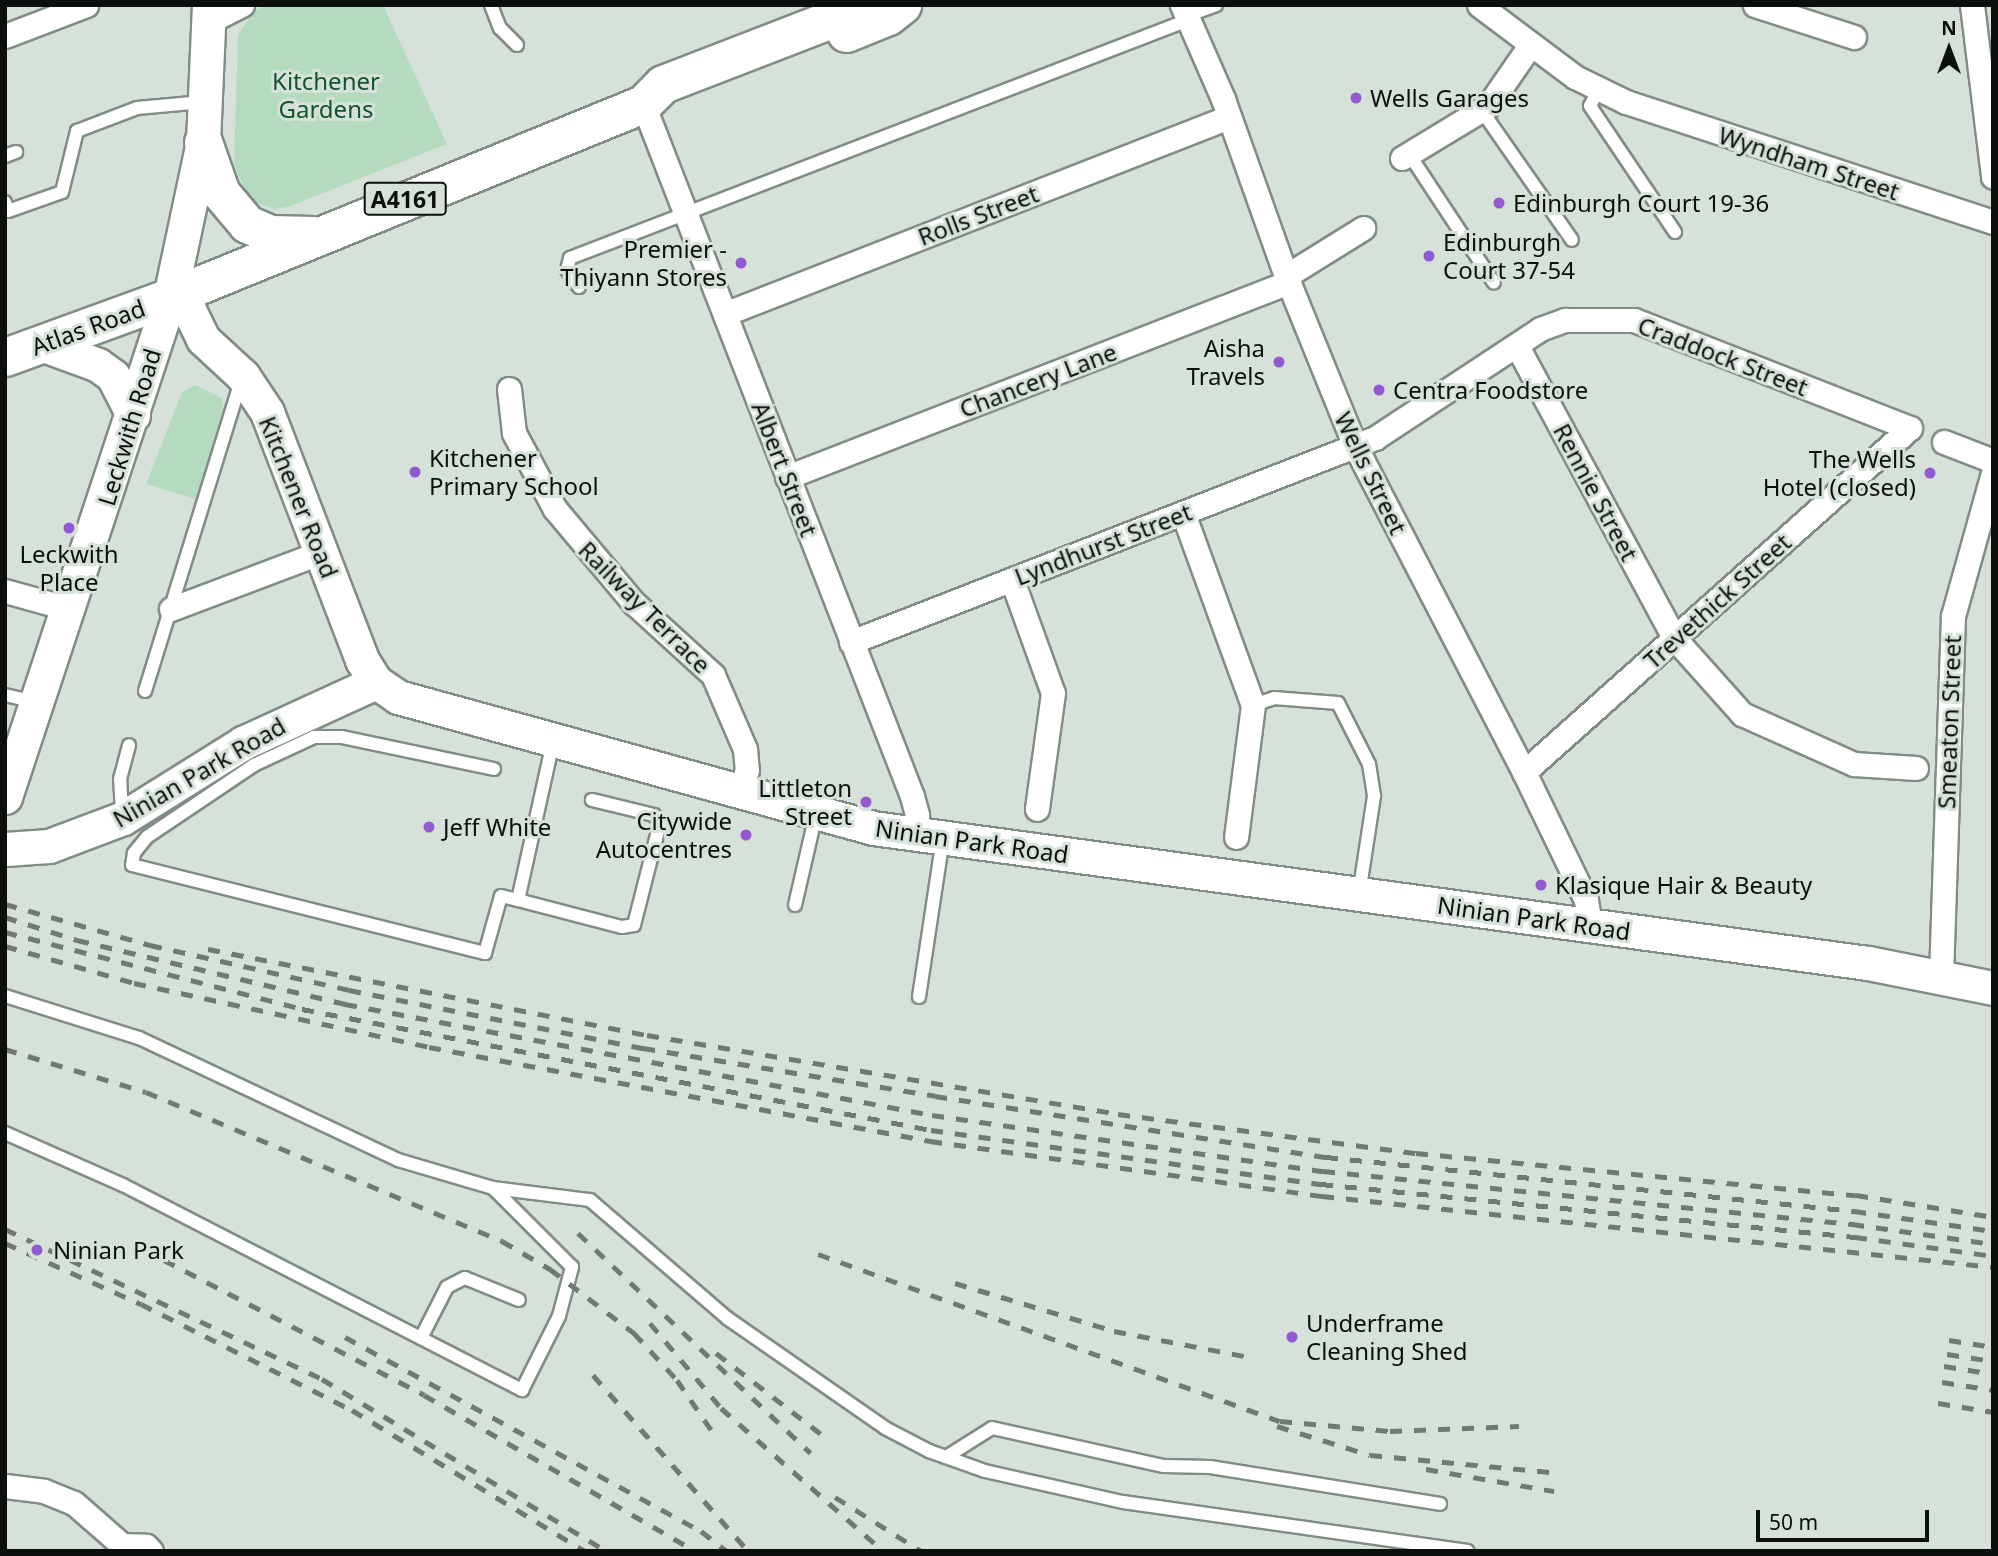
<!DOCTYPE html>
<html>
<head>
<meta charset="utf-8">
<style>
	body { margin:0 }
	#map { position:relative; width:1998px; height:1556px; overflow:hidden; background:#d6e2d9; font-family:"Noto Sans",sans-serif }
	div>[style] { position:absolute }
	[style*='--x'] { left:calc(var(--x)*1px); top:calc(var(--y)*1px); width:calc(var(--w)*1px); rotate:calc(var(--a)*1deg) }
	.green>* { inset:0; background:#b5dbbf }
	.roads { filter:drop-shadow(2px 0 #818d84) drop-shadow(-2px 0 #818d84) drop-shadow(0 2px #818d84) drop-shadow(0 -2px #818d84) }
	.lane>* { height:12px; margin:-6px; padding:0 6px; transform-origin:6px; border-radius:6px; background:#fff }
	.street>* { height:23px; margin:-11.5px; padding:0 11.5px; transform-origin:11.5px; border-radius:11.5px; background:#fff }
	.secondary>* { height:33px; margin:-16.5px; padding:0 16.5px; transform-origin:16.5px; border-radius:16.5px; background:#fff }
	.primary>* { height:37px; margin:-18.5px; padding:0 18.5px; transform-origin:18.5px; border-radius:18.5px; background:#fff }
	.rail>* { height:5px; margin-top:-2.5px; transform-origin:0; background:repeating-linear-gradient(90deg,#717973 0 12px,transparent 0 24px) }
	.dots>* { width:19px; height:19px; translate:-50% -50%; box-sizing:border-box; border:4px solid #d6e2d9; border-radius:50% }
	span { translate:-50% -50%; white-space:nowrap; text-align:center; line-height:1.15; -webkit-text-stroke:6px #d6e2d9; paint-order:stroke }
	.shield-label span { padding:2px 5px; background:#d6e2d9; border:2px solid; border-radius:5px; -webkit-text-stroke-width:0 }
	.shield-label { font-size:23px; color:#0c100d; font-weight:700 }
	.park-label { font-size:24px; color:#12542e }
	.poi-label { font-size:24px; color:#0c100d }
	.left { translate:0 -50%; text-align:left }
	.right { translate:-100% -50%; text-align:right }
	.street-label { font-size:24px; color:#0c100d }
	.frame { position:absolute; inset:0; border:7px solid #0c100d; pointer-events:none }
	.north { position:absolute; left:1914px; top:14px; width:70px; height:70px; -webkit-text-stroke:5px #d6e2d9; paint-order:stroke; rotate:0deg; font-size:19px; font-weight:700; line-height:28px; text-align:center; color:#0c100d }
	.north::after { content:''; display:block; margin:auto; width:24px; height:32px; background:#0c100d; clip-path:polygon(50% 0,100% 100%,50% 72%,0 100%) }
	.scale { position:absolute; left:1756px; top:1510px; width:173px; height:32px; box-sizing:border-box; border:4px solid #0c100d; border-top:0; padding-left:9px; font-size:21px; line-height:24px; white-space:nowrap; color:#0c100d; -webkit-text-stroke:5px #d6e2d9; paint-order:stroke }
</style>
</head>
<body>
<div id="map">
	<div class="green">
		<div style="clip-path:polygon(266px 5px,383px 5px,447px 144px,288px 207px,274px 209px,250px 200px,234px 165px,238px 35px,253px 12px)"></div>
		<div style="clip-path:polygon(195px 385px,222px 398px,224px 414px,195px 499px,146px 484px,182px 392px)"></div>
	</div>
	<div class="roads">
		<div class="lane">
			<div style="--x:491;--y:5;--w:25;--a:69"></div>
			<div style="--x:500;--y:28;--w:24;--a:45"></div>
			<div style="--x:1186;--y:16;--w:32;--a:-20"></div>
			<div style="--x:1599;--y:89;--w:19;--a:118"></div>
			<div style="--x:1590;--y:106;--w:152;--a:56"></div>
			<div style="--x:1482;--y:111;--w:157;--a:55.1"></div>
			<div style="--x:1409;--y:154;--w:154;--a:56.6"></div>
			<div style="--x:5;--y:156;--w:12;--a:-20"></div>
			<div style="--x:5;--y:202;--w:9;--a:72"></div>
			<div style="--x:8;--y:211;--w:57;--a:-19.4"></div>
			<div style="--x:62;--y:192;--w:63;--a:-76.2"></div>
			<div style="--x:77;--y:131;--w:64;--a:-21"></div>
			<div style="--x:137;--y:108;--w:66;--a:-5.2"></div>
			<div style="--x:579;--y:287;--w:21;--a:-125"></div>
			<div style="--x:567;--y:270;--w:12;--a:-76"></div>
			<div style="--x:570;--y:258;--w:662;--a:-21.06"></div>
			<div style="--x:145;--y:691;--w:325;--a:-72.8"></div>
			<div style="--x:5;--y:695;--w:32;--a:13"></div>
			<div style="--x:1253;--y:705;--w:22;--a:-18"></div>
			<div style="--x:1274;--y:698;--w:64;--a:4.5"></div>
			<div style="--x:1338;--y:703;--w:68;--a:63.1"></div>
			<div style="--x:1369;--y:764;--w:32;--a:81"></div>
			<div style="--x:1374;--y:796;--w:99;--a:98.7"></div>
			<div style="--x:494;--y:769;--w:155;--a:-168.1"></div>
			<div style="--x:342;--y:737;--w:28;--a:180"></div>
			<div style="--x:314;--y:737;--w:66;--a:155"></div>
			<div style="--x:254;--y:765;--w:129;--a:146.1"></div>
			<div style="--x:147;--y:837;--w:21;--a:129"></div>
			<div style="--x:134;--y:853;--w:12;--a:99"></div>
			<div style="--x:132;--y:865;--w:364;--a:14"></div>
			<div style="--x:485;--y:953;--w:59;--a:-74.3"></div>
			<div style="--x:501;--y:896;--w:17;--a:13"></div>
			<div style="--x:518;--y:900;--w:162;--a:-77.5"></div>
			<div style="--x:122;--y:814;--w:35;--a:-93"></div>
			<div style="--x:120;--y:779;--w:35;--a:-75"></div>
			<div style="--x:518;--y:900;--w:107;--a:14.6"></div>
			<div style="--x:622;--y:927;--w:12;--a:-9"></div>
			<div style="--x:634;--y:925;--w:105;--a:-75.7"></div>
			<div style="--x:660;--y:823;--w:10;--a:-127"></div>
			<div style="--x:654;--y:815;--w:64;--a:-166.4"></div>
			<div style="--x:795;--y:905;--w:93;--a:-77"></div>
			<div style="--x:5;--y:996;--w:140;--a:17.4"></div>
			<div style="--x:139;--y:1038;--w:286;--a:25.2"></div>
			<div style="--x:398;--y:1160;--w:99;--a:16.4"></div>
			<div style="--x:493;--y:1188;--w:98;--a:7.1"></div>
			<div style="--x:590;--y:1200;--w:181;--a:40.7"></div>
			<div style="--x:727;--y:1318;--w:193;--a:34.8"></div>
			<div style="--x:885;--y:1428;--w:50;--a:27.6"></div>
			<div style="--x:929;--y:1451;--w:59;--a:19.7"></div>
			<div style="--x:985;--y:1471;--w:141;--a:12.7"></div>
			<div style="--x:1123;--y:1502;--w:348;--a:8.1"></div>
			<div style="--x:919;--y:997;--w:160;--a:-81.4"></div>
			<div style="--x:5;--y:1133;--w:129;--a:23.8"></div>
			<div style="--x:123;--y:1185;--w:449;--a:27.2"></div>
			<div style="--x:522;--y:1390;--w:83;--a:-63.4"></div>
			<div style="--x:559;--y:1316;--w:51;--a:-75.1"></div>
			<div style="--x:572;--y:1267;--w:112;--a:-135"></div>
			<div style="--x:421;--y:1338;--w:57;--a:-63"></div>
			<div style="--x:447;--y:1287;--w:20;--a:-27"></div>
			<div style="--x:465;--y:1278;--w:58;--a:22.2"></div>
			<div style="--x:946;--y:1457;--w:54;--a:-32.2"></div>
			<div style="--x:992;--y:1428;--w:176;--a:12.5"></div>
			<div style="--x:1164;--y:1466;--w:46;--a:1.2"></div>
			<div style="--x:1210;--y:1467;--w:233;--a:9.1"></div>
		</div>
		<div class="street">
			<div style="--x:1182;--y:5;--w:103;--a:66.4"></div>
			<div style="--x:1223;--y:99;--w:188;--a:70.4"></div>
			<div style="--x:1286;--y:276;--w:183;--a:67.9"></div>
			<div style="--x:1355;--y:446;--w:367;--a:62.6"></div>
			<div style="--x:1524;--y:772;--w:142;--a:64.2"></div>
			<div style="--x:1586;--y:900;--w:26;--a:81"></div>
			<div style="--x:1479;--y:5;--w:120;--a:36.9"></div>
			<div style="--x:1575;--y:77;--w:57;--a:26.1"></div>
			<div style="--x:1626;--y:102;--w:386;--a:18.1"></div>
			<div style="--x:1755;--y:5;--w:104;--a:17.9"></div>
			<div style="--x:1972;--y:5;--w:173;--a:83"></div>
			<div style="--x:210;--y:21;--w:36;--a:-27"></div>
			<div style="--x:5;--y:36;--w:87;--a:-20.9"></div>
			<div style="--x:643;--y:104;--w:742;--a:68.76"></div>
			<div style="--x:912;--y:796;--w:20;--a:75"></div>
			<div style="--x:917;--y:815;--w:20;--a:101"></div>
			<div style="--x:1402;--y:158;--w:100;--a:-31.2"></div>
			<div style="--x:1488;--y:106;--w:75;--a:-55.3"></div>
			<div style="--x:1286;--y:276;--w:91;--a:-31.9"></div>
			<div style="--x:727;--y:313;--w:539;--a:-21.33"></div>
			<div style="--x:1517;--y:346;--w:333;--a:61.7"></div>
			<div style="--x:1675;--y:639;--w:101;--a:48.2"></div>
			<div style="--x:1742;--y:714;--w:123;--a:24.1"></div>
			<div style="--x:1854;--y:764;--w:62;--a:3.7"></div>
			<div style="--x:509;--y:389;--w:44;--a:83.5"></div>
			<div style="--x:514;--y:433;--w:86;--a:61.7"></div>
			<div style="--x:555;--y:509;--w:123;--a:50"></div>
			<div style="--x:634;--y:603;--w:107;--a:42.3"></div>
			<div style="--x:713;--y:675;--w:81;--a:66.6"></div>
			<div style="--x:745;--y:749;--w:21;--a:85"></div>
			<div style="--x:747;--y:770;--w:23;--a:110"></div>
			<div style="--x:1944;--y:442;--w:53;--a:21.2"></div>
			<div style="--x:787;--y:477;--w:539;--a:-21.23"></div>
			<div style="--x:1183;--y:513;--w:204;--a:70"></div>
			<div style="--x:1253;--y:705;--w:133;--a:97.3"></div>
			<div style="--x:1012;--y:580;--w:120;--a:70.1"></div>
			<div style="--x:1053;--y:693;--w:117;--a:97.9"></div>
			<div style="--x:5;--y:591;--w:67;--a:15.5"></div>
			<div style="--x:171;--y:609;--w:161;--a:-20.7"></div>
			<div style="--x:851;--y:642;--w:562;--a:-21.27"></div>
			<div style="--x:1375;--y:438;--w:198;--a:-33.4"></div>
			<div style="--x:1540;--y:329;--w:27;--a:-20"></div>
			<div style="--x:1565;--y:320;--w:69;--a:0"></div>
			<div style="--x:1634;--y:320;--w:296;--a:21.4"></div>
			<div style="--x:1910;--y:428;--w:517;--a:138.29"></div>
			<div style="--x:1941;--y:977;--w:361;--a:-88.1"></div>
			<div style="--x:1953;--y:616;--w:148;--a:-74.4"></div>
			<div style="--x:5;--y:1486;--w:39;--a:7"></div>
			<div style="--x:44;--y:1491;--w:32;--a:22"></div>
			<div style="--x:74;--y:1503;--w:64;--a:41.2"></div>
			<div style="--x:122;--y:1545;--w:24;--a:2"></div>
			<div style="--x:146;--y:1546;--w:7;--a:45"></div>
		</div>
		<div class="secondary">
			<div style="--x:170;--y:297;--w:23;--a:34"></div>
			<div style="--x:189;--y:310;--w:32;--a:64"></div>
			<div style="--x:203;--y:339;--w:54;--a:42.8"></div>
			<div style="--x:243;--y:376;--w:43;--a:56.3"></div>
			<div style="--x:267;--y:412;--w:266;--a:69"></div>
			<div style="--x:362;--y:660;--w:26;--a:58"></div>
			<div style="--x:376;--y:682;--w:27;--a:34"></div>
			<div style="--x:398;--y:697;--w:493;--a:15.4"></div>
			<div style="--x:873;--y:828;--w:1004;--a:7.73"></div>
			<div style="--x:1868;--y:963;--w:127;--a:11.3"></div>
			<div style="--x:41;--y:344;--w:61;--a:20.2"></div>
			<div style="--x:98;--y:365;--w:19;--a:36"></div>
			<div style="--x:113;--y:376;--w:44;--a:62.9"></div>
			<div style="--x:5;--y:797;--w:527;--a:-71.74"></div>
			<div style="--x:170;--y:297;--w:158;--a:-78"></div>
			<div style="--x:203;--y:142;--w:137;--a:-87.5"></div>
			<div style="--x:5;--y:849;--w:44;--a:-3.9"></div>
			<div style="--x:49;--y:846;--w:79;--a:-20.7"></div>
			<div style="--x:123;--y:818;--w:142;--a:-32"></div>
			<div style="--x:243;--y:743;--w:146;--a:-24.6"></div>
		</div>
		<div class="primary">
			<div style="--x:846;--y:33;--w:45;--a:-22"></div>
			<div style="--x:888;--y:16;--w:18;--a:-38"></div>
			<div style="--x:203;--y:142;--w:54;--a:70.6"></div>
			<div style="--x:221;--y:193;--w:40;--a:50"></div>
			<div style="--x:247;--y:224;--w:26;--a:23"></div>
			<div style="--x:271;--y:234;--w:42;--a:1.4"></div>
			<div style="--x:5;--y:357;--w:176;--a:-20"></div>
			<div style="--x:170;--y:297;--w:511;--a:-22.2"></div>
			<div style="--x:643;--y:104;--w:28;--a:-45"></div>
			<div style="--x:663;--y:84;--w:220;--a:-21.1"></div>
		</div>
	</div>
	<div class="rail">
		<div style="--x:5;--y:904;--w:151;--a:15.8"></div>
		<div style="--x:150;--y:945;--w:204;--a:12.7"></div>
		<div style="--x:349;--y:990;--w:300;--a:11.2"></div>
		<div style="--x:643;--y:1048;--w:296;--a:9.3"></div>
		<div style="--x:935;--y:1096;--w:396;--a:8.9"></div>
		<div style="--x:1326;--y:1157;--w:531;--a:5.84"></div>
		<div style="--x:1854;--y:1211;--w:140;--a:8.2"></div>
		<div style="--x:5;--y:917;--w:76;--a:17.7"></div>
		<div style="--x:77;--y:940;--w:276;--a:13.4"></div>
		<div style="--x:345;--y:1004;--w:597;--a:10.71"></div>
		<div style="--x:932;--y:1115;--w:395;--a:8.2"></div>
		<div style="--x:1323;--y:1171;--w:532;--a:5.72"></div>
		<div style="--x:1852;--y:1224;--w:142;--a:8.1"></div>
		<div style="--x:5;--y:932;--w:307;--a:14.5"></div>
		<div style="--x:302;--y:1009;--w:641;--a:10.89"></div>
		<div style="--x:931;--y:1130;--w:394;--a:7.9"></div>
		<div style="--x:1321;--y:1184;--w:537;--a:5.67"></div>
		<div style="--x:1855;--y:1237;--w:139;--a:7.8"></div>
		<div style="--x:5;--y:946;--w:134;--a:16"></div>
		<div style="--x:134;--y:983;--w:302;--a:12.2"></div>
		<div style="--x:429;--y:1047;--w:510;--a:10.63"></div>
		<div style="--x:930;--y:1141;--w:396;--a:8"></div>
		<div style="--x:1322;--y:1196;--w:675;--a:6.04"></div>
		<div style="--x:208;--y:949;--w:447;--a:11.1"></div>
		<div style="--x:647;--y:1035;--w:478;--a:9.5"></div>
		<div style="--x:1118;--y:1114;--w:301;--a:7.5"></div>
		<div style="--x:1416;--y:1153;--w:442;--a:5.5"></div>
		<div style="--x:1856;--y:1195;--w:139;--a:9.1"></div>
		<div style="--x:5;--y:1049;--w:147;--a:17"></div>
		<div style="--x:146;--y:1092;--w:386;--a:22.7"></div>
		<div style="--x:502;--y:1241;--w:56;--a:30.3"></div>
		<div style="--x:550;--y:1269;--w:106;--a:37.3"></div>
		<div style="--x:634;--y:1333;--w:64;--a:47.5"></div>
		<div style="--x:677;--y:1380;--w:65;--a:55.6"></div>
		<div style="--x:5;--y:1229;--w:351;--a:25.3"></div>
		<div style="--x:322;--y:1379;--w:332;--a:31.2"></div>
		<div style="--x:578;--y:1233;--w:320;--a:43.4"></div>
		<div style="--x:5;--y:1243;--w:149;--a:24.2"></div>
		<div style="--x:141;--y:1304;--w:236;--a:26.7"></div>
		<div style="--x:352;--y:1410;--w:272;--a:31.2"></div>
		<div style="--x:818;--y:1254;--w:491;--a:19.9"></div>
		<div style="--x:1280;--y:1421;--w:110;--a:5.2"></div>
		<div style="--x:1390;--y:1431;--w:129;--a:-2.2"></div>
		<div style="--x:164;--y:1260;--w:293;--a:27.4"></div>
		<div style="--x:424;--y:1395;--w:313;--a:29.9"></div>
		<div style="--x:955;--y:1283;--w:166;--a:16.8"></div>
		<div style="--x:1114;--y:1331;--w:137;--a:10.9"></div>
		<div style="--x:650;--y:1323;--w:111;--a:50.1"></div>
		<div style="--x:721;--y:1408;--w:216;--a:41.4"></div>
		<div style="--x:345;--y:1337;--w:405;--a:28.6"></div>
		<div style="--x:701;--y:1531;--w:33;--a:38"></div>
		<div style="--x:1949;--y:1340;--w:45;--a:9"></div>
		<div style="--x:716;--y:1353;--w:133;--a:37.6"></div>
		<div style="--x:1947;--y:1354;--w:47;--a:8.7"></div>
		<div style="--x:1944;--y:1366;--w:50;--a:9.3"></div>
		<div style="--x:593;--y:1375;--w:235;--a:48.6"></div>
		<div style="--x:1942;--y:1382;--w:52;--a:8.9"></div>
		<div style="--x:1938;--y:1403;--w:56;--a:9.3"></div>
		<div style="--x:1277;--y:1426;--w:97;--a:17.3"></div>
		<div style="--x:1370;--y:1455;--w:191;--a:5.4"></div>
		<div style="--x:1426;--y:1469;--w:130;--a:9.8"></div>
		<div style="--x:835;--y:1497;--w:102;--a:32.1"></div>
	</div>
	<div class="dots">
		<div style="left:1356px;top:98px;background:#9259d0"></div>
		<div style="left:1499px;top:203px;background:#9259d0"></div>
		<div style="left:1429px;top:256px;background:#9259d0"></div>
		<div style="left:741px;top:263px;background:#9259d0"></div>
		<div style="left:1279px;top:362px;background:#9259d0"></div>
		<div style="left:1379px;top:390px;background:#9259d0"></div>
		<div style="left:415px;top:472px;background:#9259d0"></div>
		<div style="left:1930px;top:473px;background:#9259d0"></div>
		<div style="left:69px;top:528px;background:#9259d0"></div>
		<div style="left:866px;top:802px;background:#9259d0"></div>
		<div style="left:429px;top:827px;background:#9259d0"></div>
		<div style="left:746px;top:835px;background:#9259d0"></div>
		<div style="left:1541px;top:885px;background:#9259d0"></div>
		<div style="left:37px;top:1250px;background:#9259d0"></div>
		<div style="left:1292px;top:1337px;background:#9259d0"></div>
	</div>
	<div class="shield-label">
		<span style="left:405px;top:199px">A4161</span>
	</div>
	<div class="park-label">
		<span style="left:326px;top:95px">Kitchener<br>Gardens</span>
	</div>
	<div class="poi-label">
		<span class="left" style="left:1370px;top:98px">Wells Garages</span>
		<span class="left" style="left:1513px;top:203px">Edinburgh Court 19-36</span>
		<span class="left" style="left:1443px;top:256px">Edinburgh<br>Court 37-54</span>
		<span class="right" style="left:727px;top:263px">Premier -<br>Thiyann Stores</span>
		<span class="right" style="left:1265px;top:362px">Aisha<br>Travels</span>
		<span class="left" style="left:1393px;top:390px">Centra Foodstore</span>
		<span class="left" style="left:429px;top:472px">Kitchener<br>Primary School</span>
		<span class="right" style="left:1916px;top:473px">The Wells<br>Hotel (closed)</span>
		<span style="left:69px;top:568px">Leckwith<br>Place</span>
		<span class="right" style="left:852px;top:802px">Littleton<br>Street</span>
		<span class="right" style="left:732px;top:835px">Citywide<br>Autocentres</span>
		<span class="left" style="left:443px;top:827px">Jeff White</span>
		<span class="left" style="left:1555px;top:885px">Klasique Hair &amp; Beauty</span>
		<span class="left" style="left:53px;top:1250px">Ninian Park</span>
		<span class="left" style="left:1306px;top:1337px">Underframe<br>Cleaning Shed</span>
	</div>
	<div class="street-label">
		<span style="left:1809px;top:163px;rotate:18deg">Wyndham Street</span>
		<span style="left:978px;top:215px;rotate:-21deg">Rolls Street</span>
		<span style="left:88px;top:327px;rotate:-20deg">Atlas Road</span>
		<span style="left:1723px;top:356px;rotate:21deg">Craddock Street</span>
		<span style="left:1038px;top:380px;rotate:-21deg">Chancery Lane</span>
		<span style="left:129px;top:427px;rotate:-73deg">Leckwith Road</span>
		<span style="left:785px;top:469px;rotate:69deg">Albert Street</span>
		<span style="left:1371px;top:473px;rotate:64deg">Wells Street</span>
		<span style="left:1596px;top:492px;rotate:62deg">Rennie Street</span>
		<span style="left:299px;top:497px;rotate:68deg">Kitchener Road</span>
		<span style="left:1103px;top:544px;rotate:-21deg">Lyndhurst Street</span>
		<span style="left:1717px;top:601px;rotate:-42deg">Trevethick Street</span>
		<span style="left:645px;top:607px;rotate:45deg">Railway Terrace</span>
		<span style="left:1949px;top:722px;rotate:-88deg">Smeaton Street</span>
		<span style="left:199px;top:772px;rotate:-30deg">Ninian Park Road</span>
		<span style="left:972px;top:841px;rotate:8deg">Ninian Park Road</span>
		<span style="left:1534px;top:918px;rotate:8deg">Ninian Park Road</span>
	</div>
	<div class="frame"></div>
	<div class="north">N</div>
	<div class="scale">50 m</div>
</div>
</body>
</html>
